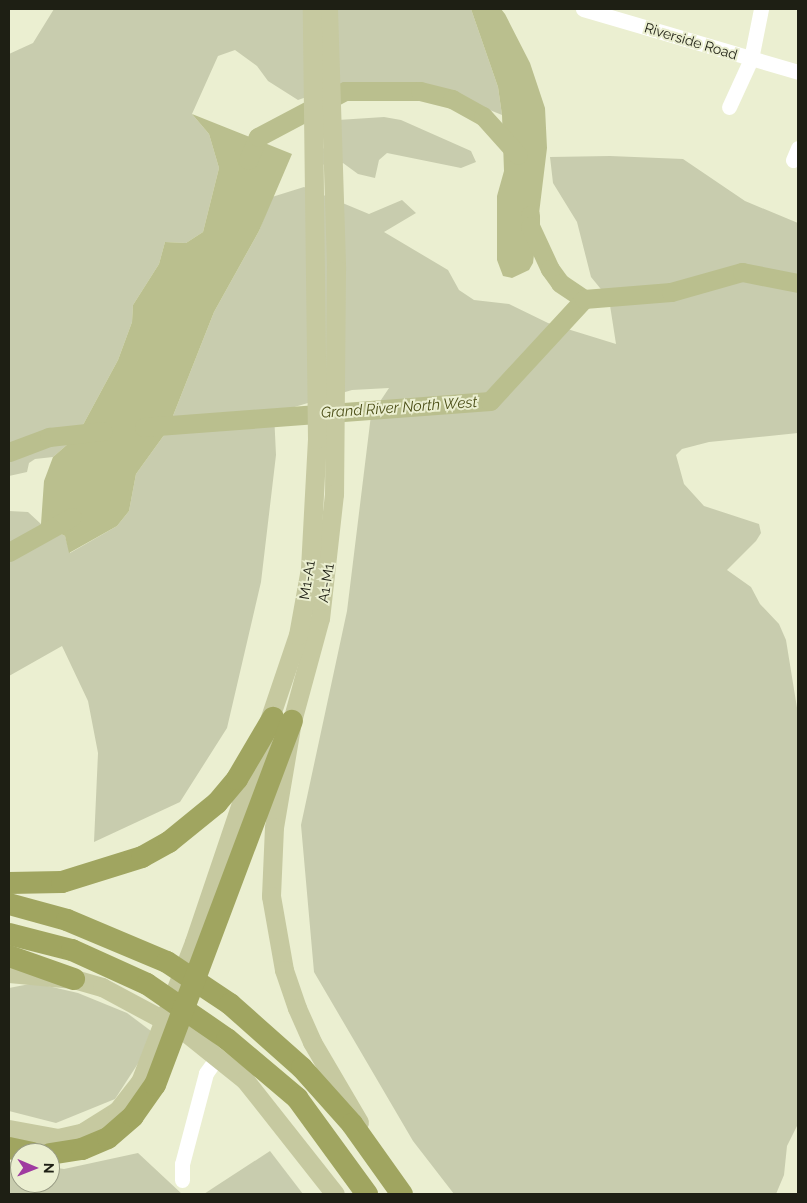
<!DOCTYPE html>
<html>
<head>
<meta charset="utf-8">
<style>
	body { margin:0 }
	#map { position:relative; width:807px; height:1203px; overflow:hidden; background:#ebefd1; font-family:Raleway,sans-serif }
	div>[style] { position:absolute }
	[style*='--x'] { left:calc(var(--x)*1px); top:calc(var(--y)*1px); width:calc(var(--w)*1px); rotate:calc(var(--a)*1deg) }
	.green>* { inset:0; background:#c8ccae }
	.water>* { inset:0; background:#babf8e }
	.river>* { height:19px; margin:-9.5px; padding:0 9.5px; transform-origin:9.5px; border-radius:9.5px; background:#babf8e }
	.minor>* { height:15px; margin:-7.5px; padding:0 7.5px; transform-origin:7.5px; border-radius:7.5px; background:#fff }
	.major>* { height:19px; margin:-9.5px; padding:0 9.5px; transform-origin:9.5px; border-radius:9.5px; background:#c6c9a0 }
	.highway>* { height:22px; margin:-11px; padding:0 11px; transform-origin:11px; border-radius:11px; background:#a0a560 }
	span { translate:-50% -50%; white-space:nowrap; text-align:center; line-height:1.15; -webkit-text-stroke:4px #ebefd1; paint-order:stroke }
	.street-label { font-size:14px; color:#1e1f14 }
	.water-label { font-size:15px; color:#4c4f18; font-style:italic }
	.frame { position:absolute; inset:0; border:10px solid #1e1f14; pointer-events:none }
	.north { position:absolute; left:10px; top:1143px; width:50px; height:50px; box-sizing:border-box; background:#ebefd1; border:1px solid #999c85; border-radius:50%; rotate:91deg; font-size:14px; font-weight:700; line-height:20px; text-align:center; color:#1e1f14 }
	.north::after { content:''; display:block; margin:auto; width:18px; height:22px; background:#9f3ba0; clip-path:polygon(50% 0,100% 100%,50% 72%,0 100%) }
</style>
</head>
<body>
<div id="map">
	<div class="green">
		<div style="clip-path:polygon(54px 9px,471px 9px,498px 87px,502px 115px,480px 106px,396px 98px,358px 85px,332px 88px,298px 100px,268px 81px,257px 66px,235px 50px,218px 56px,192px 114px,209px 134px,219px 168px,203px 232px,186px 243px,165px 242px,159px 264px,133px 305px,132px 322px,118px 360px,77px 436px,53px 457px,35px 459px,29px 463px,27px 472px,9px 476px,9px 54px,33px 43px)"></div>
		<div style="clip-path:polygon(384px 117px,401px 120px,471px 151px,476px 162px,461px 168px,387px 153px,379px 160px,375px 178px,358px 174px,343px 163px,325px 166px,318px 159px,338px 120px)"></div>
		<div style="clip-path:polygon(610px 156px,683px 159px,745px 201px,798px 223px,798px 433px,709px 442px,682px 449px,676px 455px,684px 484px,704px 506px,759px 524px,761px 533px,756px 541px,727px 570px,751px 587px,760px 604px,779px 624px,786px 640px,798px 714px,798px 1124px,787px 1146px,784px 1175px,776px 1194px,454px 1194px,413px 1141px,314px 972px,301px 825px,347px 611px,371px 415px,389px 388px,352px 390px,274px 413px,276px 455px,261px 582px,227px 728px,180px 802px,94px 842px,98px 753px,88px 701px,62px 646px,9px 676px,9px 511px,28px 512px,41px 524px,65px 536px,70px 553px,117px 526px,129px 511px,136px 474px,167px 431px,214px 312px,259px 231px,272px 197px,304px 187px,369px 214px,402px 200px,416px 213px,384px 232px,448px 270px,459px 290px,474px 300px,509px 304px,548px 323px,616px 344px,609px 299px,591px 277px,577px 222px,553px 183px,550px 157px)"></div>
		<div style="clip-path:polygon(35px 983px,78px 993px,127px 1013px,151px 1031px,139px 1062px,115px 1099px,56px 1123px,9px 1111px,9px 988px)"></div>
		<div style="clip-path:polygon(270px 1151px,303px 1194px,204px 1194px,213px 1188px)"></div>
		<div style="clip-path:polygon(138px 1153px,182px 1194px,9px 1194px,9px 1162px,20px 1164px,20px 1183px,50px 1183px,50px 1167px,64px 1169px)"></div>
	</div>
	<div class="water">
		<div style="clip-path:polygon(471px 9px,501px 9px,505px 14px,530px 63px,545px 108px,547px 148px,533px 263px,529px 270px,512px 278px,503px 276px,497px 260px,497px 196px,504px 171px,502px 115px,498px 87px)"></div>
		<div style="clip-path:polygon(192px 114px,292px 154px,259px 231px,214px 312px,167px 431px,136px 474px,129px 511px,117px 526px,69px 553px,65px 536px,41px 524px,44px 481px,53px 457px,77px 436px,118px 360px,132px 322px,133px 305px,159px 264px,165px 242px,186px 243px,203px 232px,219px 168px,209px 134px)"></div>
	</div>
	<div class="river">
		<div style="--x:248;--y:160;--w:25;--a:-67"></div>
		<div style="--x:258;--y:137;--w:98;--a:-27.9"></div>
		<div style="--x:345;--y:91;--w:75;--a:0"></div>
		<div style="--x:420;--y:91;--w:33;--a:14"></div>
		<div style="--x:452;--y:99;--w:35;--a:29"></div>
		<div style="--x:483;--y:116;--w:52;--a:48.1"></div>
		<div style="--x:530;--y:215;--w:11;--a:90"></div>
		<div style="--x:530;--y:226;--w:47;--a:65.1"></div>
		<div style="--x:550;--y:269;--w:17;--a:54"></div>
		<div style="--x:560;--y:283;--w:29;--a:34"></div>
		<div style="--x:144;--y:427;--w:347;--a:-4.3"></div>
		<div style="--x:490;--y:401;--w:139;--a:-47.3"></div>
		<div style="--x:584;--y:299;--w:87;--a:-4.6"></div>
		<div style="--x:671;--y:292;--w:74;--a:-15.7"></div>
		<div style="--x:742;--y:272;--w:57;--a:11.1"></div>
		<div style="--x:9;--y:452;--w:43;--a:-20.6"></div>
		<div style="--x:49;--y:437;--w:54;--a:-6.3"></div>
		<div style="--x:9;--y:552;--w:72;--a:-29.1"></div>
	</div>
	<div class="minor">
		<div style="--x:583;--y:9;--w:224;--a:16.3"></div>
		<div style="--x:729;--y:107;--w:53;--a:-65.4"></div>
		<div style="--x:751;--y:59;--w:51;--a:-78.7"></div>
		<div style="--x:793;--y:160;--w:13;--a:-67"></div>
		<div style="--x:182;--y:1180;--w:16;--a:-90"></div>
		<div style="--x:182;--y:1164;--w:94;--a:-75.2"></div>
		<div style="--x:206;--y:1073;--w:19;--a:-54"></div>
	</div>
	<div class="major">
		<div style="--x:328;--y:9;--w:260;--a:88.2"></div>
		<div style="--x:336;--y:269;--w:225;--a:90.5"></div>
		<div style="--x:334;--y:494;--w:125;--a:96.4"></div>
		<div style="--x:320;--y:618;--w:107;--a:105.2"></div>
		<div style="--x:292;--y:721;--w:108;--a:99.6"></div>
		<div style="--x:274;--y:827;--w:69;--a:92.5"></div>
		<div style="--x:271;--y:896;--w:75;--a:80"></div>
		<div style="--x:284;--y:970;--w:40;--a:71.1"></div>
		<div style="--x:297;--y:1008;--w:37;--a:66"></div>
		<div style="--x:312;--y:1042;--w:93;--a:59.6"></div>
		<div style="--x:9;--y:973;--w:65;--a:5.3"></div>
		<div style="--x:74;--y:979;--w:29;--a:16"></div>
		<div style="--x:102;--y:987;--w:93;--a:28.2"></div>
		<div style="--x:184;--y:1031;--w:78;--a:38.8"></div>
		<div style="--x:245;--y:1080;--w:145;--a:51.7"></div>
		<div style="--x:9;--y:1129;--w:50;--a:10.4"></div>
		<div style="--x:58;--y:1138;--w:26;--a:-13"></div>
		<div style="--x:83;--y:1132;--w:40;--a:-32"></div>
		<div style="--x:117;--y:1111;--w:37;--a:-52"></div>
		<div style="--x:140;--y:1082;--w:150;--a:-68.9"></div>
		<div style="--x:194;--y:942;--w:324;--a:-71.3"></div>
		<div style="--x:298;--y:635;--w:68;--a:-79.8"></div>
		<div style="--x:310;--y:568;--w:129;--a:-86.9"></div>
		<div style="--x:317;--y:439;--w:430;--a:-90.7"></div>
	</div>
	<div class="highway">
		<div style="--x:9;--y:883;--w:53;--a:-1.1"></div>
		<div style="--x:62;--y:882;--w:84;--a:-17.4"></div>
		<div style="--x:142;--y:857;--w:31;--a:-29"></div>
		<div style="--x:169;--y:842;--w:62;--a:-39.1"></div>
		<div style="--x:217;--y:803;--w:31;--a:-50"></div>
		<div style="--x:237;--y:779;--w:71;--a:-59.5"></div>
		<div style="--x:9;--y:904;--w:60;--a:15.4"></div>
		<div style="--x:67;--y:920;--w:108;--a:22.8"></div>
		<div style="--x:167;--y:962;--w:76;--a:33.7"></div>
		<div style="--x:230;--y:1004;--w:96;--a:41.6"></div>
		<div style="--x:302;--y:1068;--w:75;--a:48.2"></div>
		<div style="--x:352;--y:1124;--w:86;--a:54.5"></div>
		<div style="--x:9;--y:934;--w:65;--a:14.3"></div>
		<div style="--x:72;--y:950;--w:82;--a:24.4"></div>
		<div style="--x:147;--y:984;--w:97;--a:34.5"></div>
		<div style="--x:227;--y:1039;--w:92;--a:40.1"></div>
		<div style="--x:297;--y:1098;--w:119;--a:53.9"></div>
		<div style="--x:9;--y:956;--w:69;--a:19.5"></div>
		<div style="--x:9;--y:1148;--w:24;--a:12"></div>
		<div style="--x:50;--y:1154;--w:32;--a:-9"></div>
		<div style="--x:82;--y:1149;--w:28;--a:-23"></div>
		<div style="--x:108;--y:1138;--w:33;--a:-41"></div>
		<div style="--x:133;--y:1116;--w:38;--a:-55"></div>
		<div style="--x:155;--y:1085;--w:389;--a:-69.4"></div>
	</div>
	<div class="street-label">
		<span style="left:691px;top:41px;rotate:17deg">Riverside Road</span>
		<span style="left:307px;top:580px;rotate:-81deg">M1-A1</span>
		<span style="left:326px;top:583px;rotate:-81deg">A1-M1</span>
	</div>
	<div class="water-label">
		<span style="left:399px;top:408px;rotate:-4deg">Grand River North West</span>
	</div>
	<div class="frame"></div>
	<div class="north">N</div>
</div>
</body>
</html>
